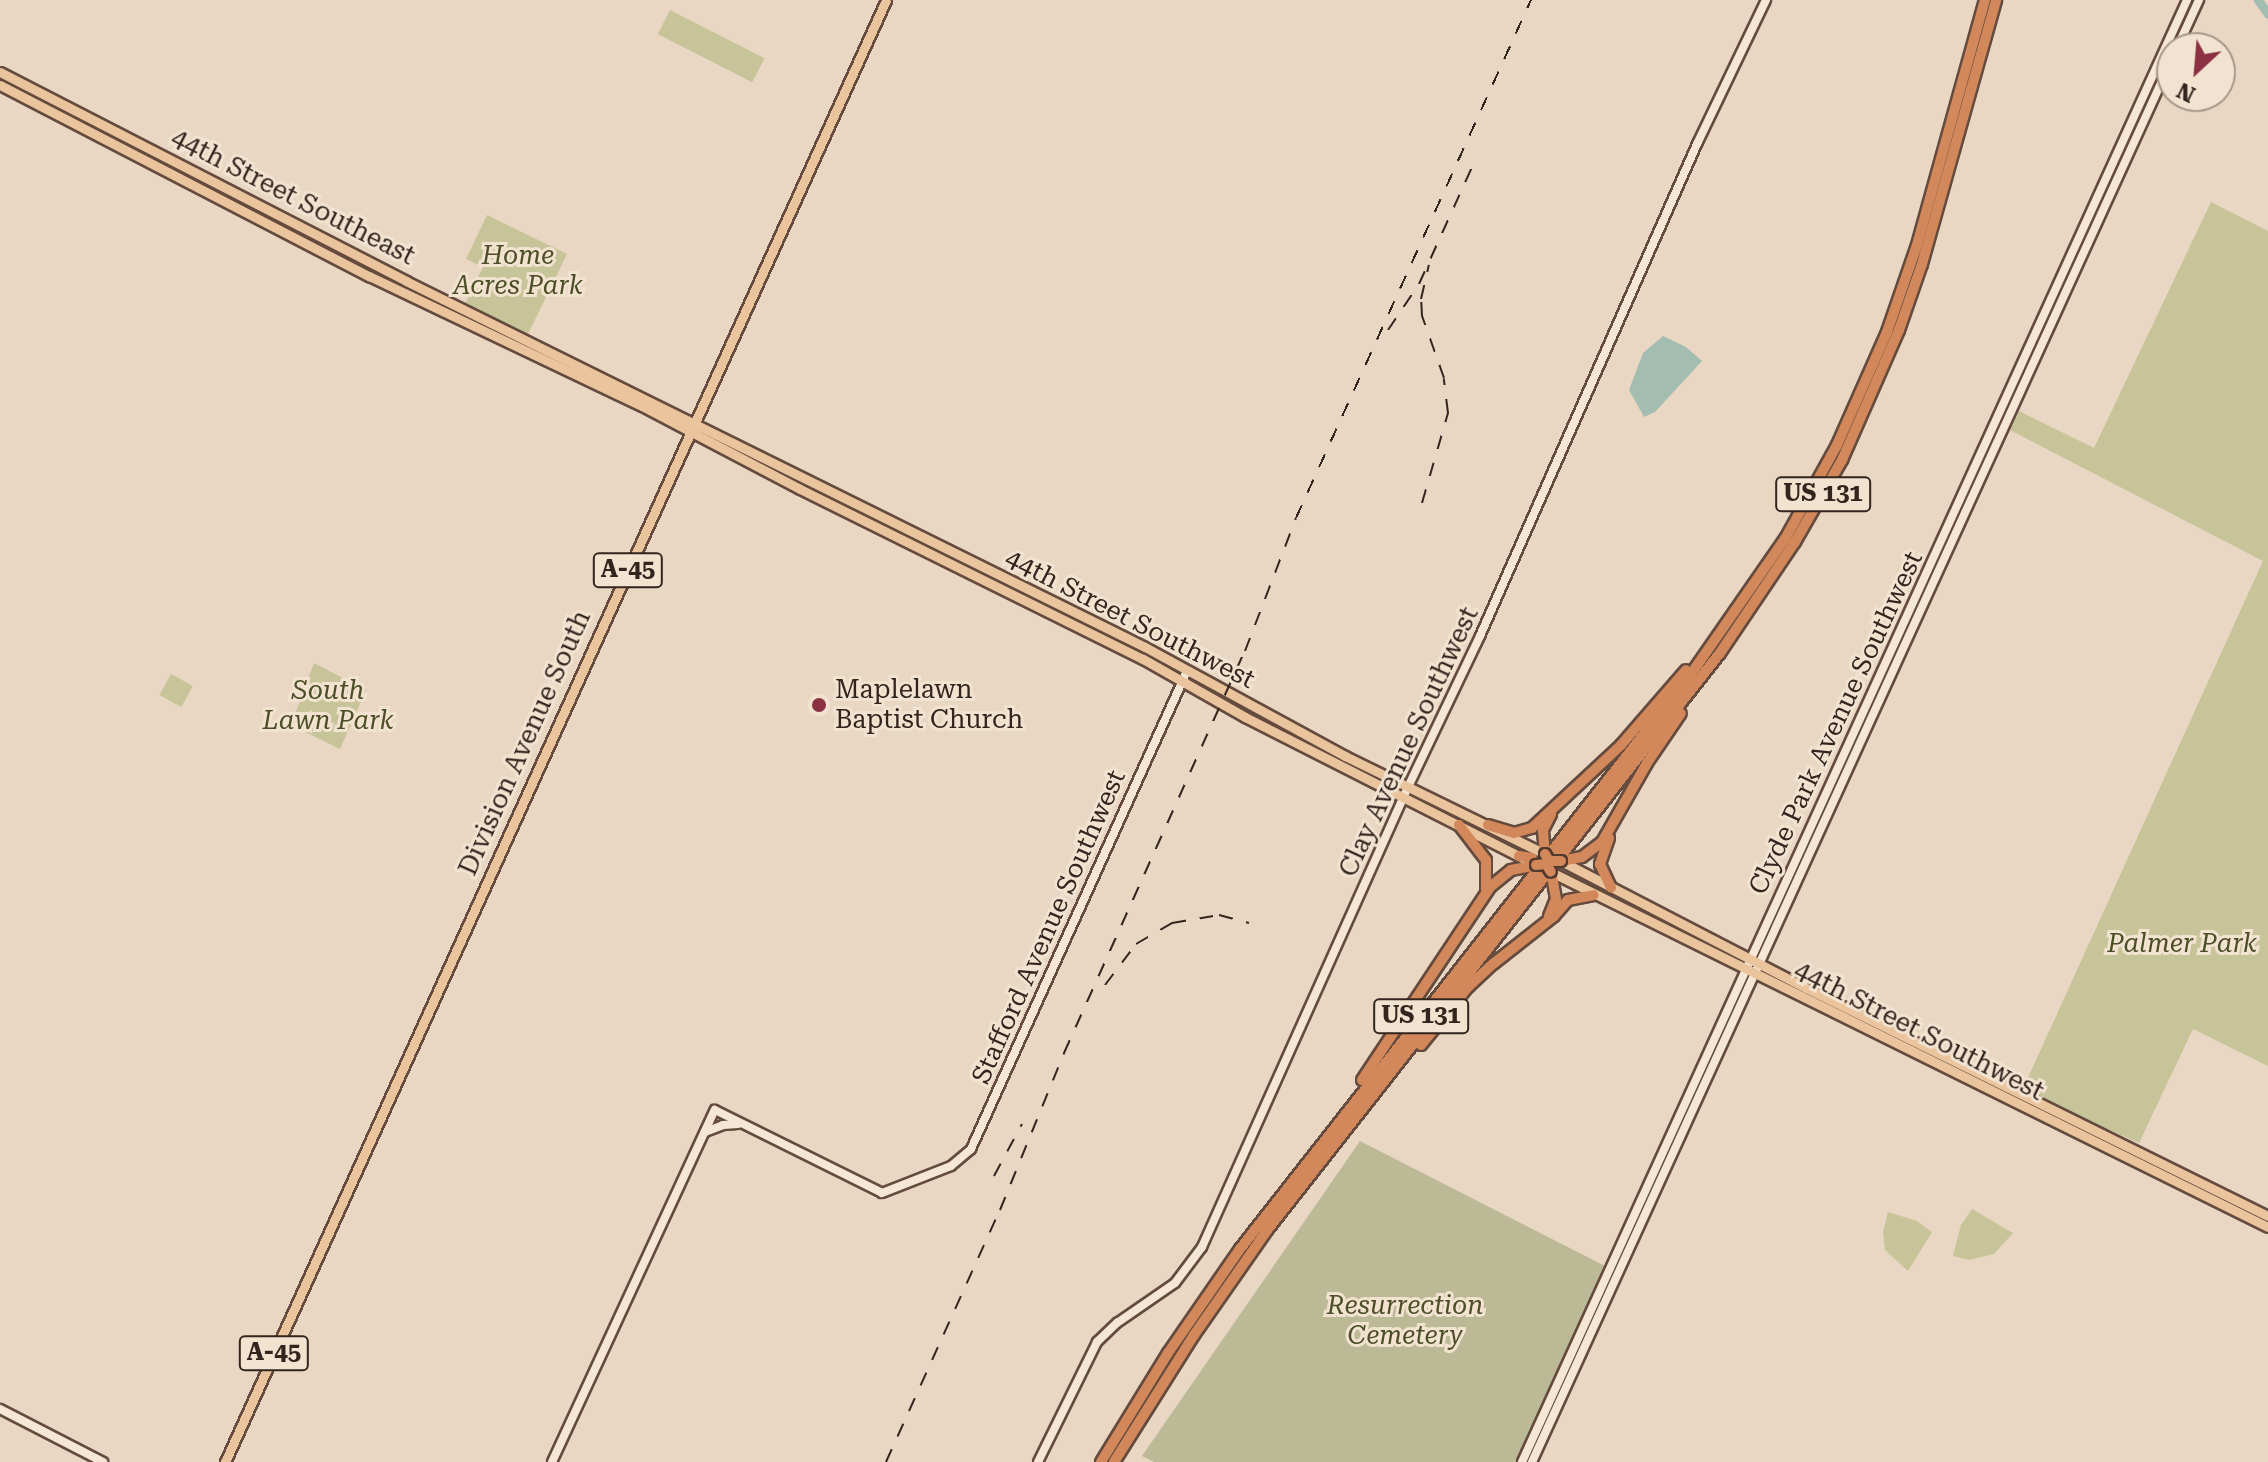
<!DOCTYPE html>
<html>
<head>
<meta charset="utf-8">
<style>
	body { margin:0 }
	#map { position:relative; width:2268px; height:1462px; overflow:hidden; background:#e9d7c3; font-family:"Roboto Serif",serif }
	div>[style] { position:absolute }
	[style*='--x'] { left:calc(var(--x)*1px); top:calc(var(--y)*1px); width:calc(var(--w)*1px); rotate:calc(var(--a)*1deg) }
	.green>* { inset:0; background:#c6c498; transform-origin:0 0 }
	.cemetery>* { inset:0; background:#bcba96 }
	.water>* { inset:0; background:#a4bdb1 }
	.river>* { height:9px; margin:-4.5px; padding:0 4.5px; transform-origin:4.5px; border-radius:4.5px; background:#a4bdb1 }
	.roads { filter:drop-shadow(2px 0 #644b3e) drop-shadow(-2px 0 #644b3e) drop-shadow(0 2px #644b3e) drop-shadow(0 -2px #644b3e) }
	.secondary>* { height:8px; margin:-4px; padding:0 4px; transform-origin:4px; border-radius:4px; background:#f5e6d5 }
	.primary>* { height:9px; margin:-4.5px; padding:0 4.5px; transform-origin:4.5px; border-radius:4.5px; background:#eac49d }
	.highway>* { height:10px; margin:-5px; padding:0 5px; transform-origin:5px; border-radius:5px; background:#d2885a }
	.rail>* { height:2px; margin-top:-1px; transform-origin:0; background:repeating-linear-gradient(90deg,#33251e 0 14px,transparent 0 28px) }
	.bridges { filter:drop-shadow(2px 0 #50392f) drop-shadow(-2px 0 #50392f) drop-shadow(0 2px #50392f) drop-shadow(0 -2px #50392f) }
	.highway-bridge>* { height:10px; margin:-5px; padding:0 5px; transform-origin:5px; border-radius:5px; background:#d2885a }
	.dots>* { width:22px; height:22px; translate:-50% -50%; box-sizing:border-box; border:4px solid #f2e3d1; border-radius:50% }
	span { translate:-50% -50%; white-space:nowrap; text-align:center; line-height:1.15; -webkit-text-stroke:6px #f2e3d1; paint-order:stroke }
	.shield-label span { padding:2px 6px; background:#f2e3d1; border:2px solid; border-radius:6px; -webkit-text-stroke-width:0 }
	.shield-label { font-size:24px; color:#33251e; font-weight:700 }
	.street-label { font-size:26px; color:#33251e }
	.park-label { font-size:26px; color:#4b4e26; font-style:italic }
	.poi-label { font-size:26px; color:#33251e }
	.left { translate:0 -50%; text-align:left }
	.north { position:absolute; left:2156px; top:32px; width:80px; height:80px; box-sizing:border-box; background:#f2e3d1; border:2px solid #a69789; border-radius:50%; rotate:206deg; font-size:22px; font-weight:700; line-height:32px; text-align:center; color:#33251e }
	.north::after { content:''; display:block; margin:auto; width:28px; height:36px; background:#8b3141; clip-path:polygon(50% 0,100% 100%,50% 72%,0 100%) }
</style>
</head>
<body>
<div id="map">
	<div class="green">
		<div style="left:670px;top:10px;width:106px;height:27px;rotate:27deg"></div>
		<div style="clip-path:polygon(2211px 202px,2268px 231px,2268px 1066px,2193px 1029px,2139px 1143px,2022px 1091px,2263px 561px,2010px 430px,2019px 411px,2094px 448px)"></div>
		<div style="clip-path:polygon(487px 215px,567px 254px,527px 336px,464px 306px,483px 267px,466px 259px)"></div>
		<div style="clip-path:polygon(314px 663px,366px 690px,340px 749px,291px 725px)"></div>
		<div style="left:171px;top:674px;width:25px;height:24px;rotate:29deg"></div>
		<div style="clip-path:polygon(1972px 1209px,2013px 1233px,1994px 1254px,1969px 1260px,1953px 1256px,1961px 1225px)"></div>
		<div style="clip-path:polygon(1888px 1212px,1917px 1221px,1932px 1232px,1908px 1271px,1885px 1250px,1883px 1232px)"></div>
	</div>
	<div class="cemetery">
		<div style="clip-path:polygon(1360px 1141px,1607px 1267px,1517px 1462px,1154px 1462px,1142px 1456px)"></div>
	</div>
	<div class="water">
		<div style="clip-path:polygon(1663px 336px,1686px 347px,1702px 361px,1655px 412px,1644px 417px,1629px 390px,1643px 353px)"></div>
	</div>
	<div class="river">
		<div style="--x:2258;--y:0;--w:17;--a:54"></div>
	</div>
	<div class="roads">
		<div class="secondary">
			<div style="--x:2177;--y:48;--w:53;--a:-65.4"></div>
			<div style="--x:705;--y:1132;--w:19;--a:-21"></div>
			<div style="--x:723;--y:1125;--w:15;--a:-4"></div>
			<div style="--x:0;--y:1409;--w:116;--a:27.2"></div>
			<div style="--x:552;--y:1462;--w:388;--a:-65.2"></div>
			<div style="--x:715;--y:1110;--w:186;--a:26.4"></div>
			<div style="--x:882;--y:1193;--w:74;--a:-21.4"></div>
			<div style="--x:951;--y:1166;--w:26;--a:-40"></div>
			<div style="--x:971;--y:1149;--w:525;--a:-65.68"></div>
			<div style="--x:1038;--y:1462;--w:134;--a:-63.8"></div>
			<div style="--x:1097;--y:1342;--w:28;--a:-44"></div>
			<div style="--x:1117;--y:1323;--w:70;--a:-34.6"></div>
			<div style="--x:1175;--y:1283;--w:45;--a:-53.1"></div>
			<div style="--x:1202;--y:1247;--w:504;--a:-65.88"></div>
			<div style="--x:1408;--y:787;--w:167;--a:-64.5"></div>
			<div style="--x:1480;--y:636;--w:538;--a:-66.2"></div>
			<div style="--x:1697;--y:144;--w:160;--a:-64.4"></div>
			<div style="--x:1522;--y:1462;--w:1606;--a:-65.54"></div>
			<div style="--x:1532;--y:1462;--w:1542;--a:-65.48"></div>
		</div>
		<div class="primary">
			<div style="--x:0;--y:72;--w:457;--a:27.2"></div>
			<div style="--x:406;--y:281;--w:825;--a:26.35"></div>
			<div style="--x:1145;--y:647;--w:228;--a:28.6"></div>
			<div style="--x:1345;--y:756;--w:223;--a:26.1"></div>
			<div style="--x:0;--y:85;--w:416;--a:27.4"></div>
			<div style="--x:369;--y:276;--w:302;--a:25.5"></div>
			<div style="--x:642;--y:406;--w:178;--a:27.7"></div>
			<div style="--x:800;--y:489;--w:383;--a:26.4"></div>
			<div style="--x:1143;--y:659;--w:117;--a:29.6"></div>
			<div style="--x:1245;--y:717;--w:312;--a:26.9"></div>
			<div style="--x:1561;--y:861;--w:276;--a:27.4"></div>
			<div style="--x:1806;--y:988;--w:515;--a:26.27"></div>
			<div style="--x:1551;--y:872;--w:800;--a:26.34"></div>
			<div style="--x:225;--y:1462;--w:1604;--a:-65.67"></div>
		</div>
		<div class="highway">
			<div style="--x:1459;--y:825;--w:44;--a:52.4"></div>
			<div style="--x:1486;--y:860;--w:29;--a:90"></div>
			<div style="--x:1488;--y:825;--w:27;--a:17"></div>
			<div style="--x:1514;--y:833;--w:19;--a:-16"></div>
			<div style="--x:1532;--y:828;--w:122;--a:-43"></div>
			<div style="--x:1621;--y:745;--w:99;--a:-49.1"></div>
			<div style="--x:1609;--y:838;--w:28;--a:109"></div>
			<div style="--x:1600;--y:864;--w:26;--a:65"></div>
			<div style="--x:1545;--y:854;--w:24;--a:-95"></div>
			<div style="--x:1543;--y:830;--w:18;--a:-63"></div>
			<div style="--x:1519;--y:856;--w:13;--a:9"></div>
			<div style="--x:1561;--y:861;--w:21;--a:-11"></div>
			<div style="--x:1582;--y:857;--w:25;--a:-37"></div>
			<div style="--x:1602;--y:842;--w:91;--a:-60.3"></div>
			<div style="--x:1647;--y:763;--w:60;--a:-55.8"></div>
			<div style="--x:1549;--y:916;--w:18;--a:-68"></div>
			<div style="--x:1556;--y:899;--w:27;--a:-100"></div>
			<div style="--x:1421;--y:1045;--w:75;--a:-51"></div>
			<div style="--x:1468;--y:987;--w:34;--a:-43"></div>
			<div style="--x:1493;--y:964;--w:78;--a:-38.2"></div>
			<div style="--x:1554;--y:916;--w:21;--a:-49"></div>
			<div style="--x:1568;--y:900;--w:26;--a:-11"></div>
			<div style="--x:1362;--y:1080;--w:232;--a:-56.4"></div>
			<div style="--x:1490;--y:887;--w:27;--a:-39"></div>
			<div style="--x:1511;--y:870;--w:25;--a:-11"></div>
			<div style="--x:1101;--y:1462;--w:128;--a:-58.4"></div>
			<div style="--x:1168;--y:1353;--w:126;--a:-55.3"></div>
			<div style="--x:1240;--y:1249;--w:731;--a:-51.89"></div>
			<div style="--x:1691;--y:674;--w:165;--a:-55.2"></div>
			<div style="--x:1785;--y:539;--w:107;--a:-61"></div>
			<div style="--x:1837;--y:445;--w:124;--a:-66.1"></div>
			<div style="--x:1887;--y:332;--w:92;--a:-71"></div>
			<div style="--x:1917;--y:245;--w:254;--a:-74.5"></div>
			<div style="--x:1114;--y:1462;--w:150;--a:-57.8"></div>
			<div style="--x:1194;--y:1335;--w:129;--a:-55.1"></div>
			<div style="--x:1268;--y:1229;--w:732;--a:-51.88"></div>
			<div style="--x:1720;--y:653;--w:134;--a:-56"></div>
			<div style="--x:1795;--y:542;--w:95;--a:-60.2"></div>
			<div style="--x:1842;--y:460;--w:142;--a:-66.3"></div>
			<div style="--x:1899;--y:330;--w:70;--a:-70.8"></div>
			<div style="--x:1922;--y:264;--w:274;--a:-74.3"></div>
		</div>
	</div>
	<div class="rail">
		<div style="--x:1388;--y:330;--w:55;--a:-56"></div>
		<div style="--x:1419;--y:284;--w:133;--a:-65.6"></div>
		<div style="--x:1422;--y:503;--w:94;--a:-73.9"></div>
		<div style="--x:1448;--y:413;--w:35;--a:-97"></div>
		<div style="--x:1444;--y:378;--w:66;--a:-109.5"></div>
		<div style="--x:1422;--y:316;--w:17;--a:-93"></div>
		<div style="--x:1421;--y:299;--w:35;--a:-77"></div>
		<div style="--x:1105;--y:985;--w:51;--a:-52.9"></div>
		<div style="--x:1136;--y:944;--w:42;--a:-30.3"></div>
		<div style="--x:1172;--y:923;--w:48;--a:-9.7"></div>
		<div style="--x:1219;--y:915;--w:31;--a:15"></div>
		<div style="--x:994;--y:1176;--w:59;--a:-61.7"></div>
		<div style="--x:886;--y:1462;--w:277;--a:-65.7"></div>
		<div style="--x:1000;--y:1210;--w:170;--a:-67.8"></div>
		<div style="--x:1064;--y:1053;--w:441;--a:-65.8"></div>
		<div style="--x:1245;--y:651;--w:142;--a:-69"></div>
		<div style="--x:1296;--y:518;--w:569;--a:-65.6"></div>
	</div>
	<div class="bridges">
		<div class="highway-bridge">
			<div style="--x:1545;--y:854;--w:8;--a:60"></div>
			<div style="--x:1549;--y:861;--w:12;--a:0"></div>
			<div style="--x:1536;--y:865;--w:10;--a:-6"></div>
			<div style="--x:1546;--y:864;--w:9;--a:58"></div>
		</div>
	</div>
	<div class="dots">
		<div style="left:819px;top:705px;background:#8b3141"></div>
	</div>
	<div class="shield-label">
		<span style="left:1823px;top:494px">US 131</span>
		<span style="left:628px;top:570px">A-45</span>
		<span style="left:1421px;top:1016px">US 131</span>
		<span style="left:274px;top:1353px">A-45</span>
	</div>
	<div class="street-label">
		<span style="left:293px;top:197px;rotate:27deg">44th Street Southeast</span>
		<span style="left:1130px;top:619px;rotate:27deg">44th Street Southwest</span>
		<span style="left:1836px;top:723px;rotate:-65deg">Clyde Park Avenue Southwest</span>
		<span style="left:1409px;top:742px;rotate:-65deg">Clay Avenue Southwest</span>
		<span style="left:525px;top:743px;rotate:-66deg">Division Avenue South</span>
		<span style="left:1049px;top:927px;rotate:-66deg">Stafford Avenue Southwest</span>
		<span style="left:1919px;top:1031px;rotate:27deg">44th Street Southwest</span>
	</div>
	<div class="park-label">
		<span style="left:518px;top:271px">Home<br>Acres Park</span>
		<span style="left:328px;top:706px">South<br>Lawn Park</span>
		<span style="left:2182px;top:944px">Palmer Park</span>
		<span style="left:1405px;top:1321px">Resurrection<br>Cemetery</span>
	</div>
	<div class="poi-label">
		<span class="left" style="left:835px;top:705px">Maplelawn<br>Baptist Church</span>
	</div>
	<div class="north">N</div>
</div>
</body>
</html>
